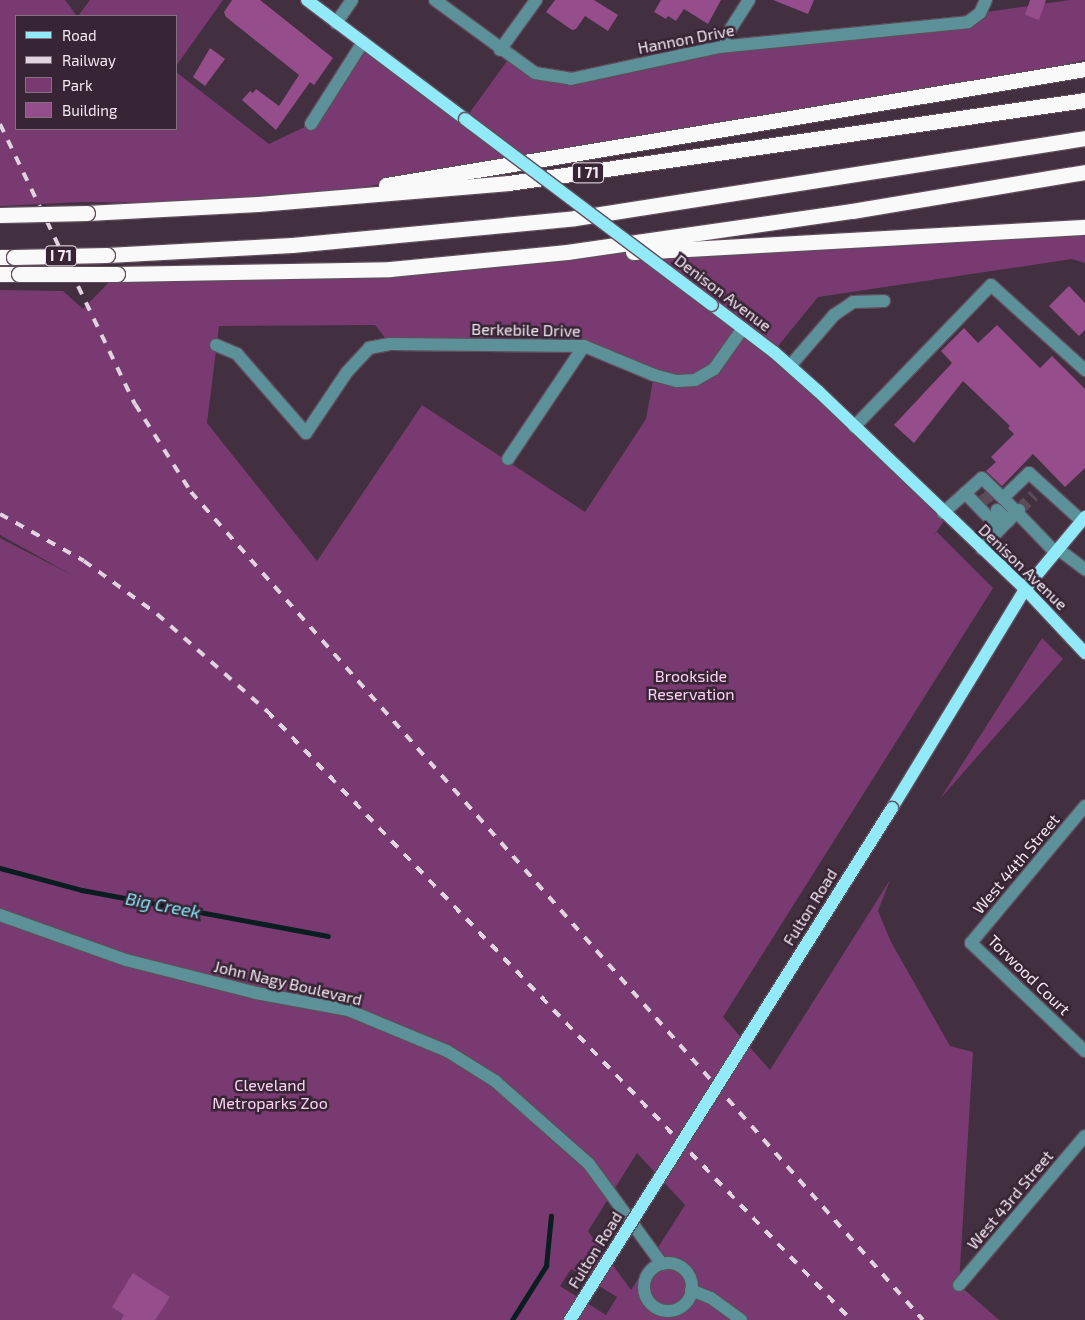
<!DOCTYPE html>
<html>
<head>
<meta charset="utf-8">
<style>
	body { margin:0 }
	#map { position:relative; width:1085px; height:1320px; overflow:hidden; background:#422f3f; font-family:"Exo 2",sans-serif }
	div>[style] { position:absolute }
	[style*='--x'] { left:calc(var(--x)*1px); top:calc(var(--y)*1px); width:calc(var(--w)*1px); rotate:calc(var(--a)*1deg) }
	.green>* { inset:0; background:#793a72 }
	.stream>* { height:4.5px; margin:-2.25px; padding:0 2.25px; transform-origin:2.25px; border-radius:2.25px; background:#0a1d20 }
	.building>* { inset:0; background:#954d8c }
	.minor-tunnel>* { height:12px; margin-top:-6px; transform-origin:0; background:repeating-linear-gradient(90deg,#5d4b5a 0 12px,transparent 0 18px) }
	.roads { filter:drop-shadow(1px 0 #5f4d5c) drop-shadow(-1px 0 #5f4d5c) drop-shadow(0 1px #5f4d5c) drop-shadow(0 -1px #5f4d5c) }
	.minor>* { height:12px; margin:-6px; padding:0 6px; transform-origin:6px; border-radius:6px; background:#5d919a }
	.minor>.ring { margin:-6px; padding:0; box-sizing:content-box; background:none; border:12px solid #5d919a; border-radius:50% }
	.major>* { height:12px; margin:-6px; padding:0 6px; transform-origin:6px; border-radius:6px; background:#92e9f8 }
	.highway>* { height:15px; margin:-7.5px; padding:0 7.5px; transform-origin:7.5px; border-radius:7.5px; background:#f9f9f9 }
	.rail>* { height:4px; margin-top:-2px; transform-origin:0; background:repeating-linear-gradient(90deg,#e1d3df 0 9px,transparent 0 18px) }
	.bridges { filter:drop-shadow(1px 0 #5f4d5c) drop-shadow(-1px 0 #5f4d5c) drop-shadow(0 1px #5f4d5c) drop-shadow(0 -1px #5f4d5c) }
	.major-bridge>* { height:12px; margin:-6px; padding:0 6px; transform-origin:6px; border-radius:6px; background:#92e9f8 }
	.highway-bridge>* { height:15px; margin:-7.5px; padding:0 7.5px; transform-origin:7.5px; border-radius:7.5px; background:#f9f9f9 }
	span { translate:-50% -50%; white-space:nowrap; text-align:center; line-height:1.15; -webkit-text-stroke:5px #372535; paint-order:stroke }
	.shield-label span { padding:1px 4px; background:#372535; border:1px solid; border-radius:4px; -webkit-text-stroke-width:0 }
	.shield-label { font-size:15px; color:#f5e8f3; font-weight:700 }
	.street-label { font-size:16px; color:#f5e8f3 }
	.park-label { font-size:16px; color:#fcd3f5 }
	.water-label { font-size:18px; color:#86e7f8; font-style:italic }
	.legend { position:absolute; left:15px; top:15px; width:162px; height:115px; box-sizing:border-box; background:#372535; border:1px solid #837381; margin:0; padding:6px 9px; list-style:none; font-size:15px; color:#f5e8f3 }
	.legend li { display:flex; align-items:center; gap:10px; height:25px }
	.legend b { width:25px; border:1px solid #837381 }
</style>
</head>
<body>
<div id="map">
	<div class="green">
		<div style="clip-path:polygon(0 0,65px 0,77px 16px,16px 16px,16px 129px,176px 129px,176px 72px,269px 144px,311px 124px,363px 42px,465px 119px,510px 57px,553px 78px,719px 47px,968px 22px,980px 13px,1070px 0,1085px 0,1085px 60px,900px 100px,258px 204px,83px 202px,0 206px)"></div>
		<div style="clip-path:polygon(90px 0,223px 0,176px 66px,176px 16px,78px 16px)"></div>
		<div style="clip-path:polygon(evenodd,1085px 227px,1085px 263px,1072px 259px,818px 297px,774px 351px,947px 517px,934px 535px,937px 532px,993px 588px,723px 1017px,770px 1070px,890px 880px,878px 911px,891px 942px,950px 1046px,973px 1052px,959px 1285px,999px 1320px,0 1320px,0 538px,74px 576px,0 535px,0 290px,63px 291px,83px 309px,117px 274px,251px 273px,567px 252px,639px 252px,1085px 227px,375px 325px,390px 344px,584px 346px,654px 375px,646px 419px,585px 512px,422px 405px,317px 561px,207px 423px,219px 326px,375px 325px,1085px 227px,637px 1153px,685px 1205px,631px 1290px,588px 1231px,637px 1153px,1085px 227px,571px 1269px,617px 1297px,606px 1315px,560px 1286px,571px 1269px)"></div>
		<div style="clip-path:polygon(1042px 638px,1063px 659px,940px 799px)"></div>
	</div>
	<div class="stream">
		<div style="--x:0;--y:868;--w:85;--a:15"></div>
		<div style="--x:82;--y:890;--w:250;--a:10.6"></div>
		<div style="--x:512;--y:1320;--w:64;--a:-57.8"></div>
		<div style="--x:546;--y:1266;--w:50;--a:-84.3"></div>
	</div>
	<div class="building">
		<div style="clip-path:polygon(232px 0,260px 0,333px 58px,314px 85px,310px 82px,276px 130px,242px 100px,250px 91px,253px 93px,256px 89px,279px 106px,299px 75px,226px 17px,224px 12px)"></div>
		<div style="clip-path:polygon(555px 0,594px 0,618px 15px,608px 31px,585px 16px,576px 29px,572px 30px,546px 12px)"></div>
		<div style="clip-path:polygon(661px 0,721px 0,708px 24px,684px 9px,676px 21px,668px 16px,666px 19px,654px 12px)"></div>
		<div style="clip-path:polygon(773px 0,814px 0,808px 14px)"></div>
		<div style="clip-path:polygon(1030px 0,1046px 0,1039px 20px,1025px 15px)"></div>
		<div style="clip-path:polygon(210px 48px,225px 59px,205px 86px,193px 77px)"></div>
		<div style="clip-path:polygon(1069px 286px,1085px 303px,1085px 330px,1079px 336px,1049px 306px)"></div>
		<div style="clip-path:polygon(997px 325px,1040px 368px,1052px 356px,1085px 389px,1085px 468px,1065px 487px,1033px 454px,1002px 486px,986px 471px,996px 462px,991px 457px,1014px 434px,1008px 428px,1010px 426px,963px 381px,914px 443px,894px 425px,952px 363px,941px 351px,964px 328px,978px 343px)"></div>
		<div style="clip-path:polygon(133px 1273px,170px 1297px,155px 1320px,121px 1320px,124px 1315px,112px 1307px)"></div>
	</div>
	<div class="minor-tunnel">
		<div style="--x:982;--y:494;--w:22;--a:47"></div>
		<div style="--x:1019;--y:510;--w:21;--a:-45"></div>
	</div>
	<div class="roads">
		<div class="minor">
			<div style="--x:435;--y:0;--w:124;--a:36.1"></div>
			<div style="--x:535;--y:73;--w:36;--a:9"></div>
			<div style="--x:571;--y:79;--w:151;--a:-12.2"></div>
			<div style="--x:719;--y:47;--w:250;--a:-5.7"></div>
			<div style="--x:968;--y:22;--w:15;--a:-37"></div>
			<div style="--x:980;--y:13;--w:14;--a:-65"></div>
			<div style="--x:336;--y:23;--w:28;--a:-55"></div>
			<div style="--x:719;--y:47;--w:56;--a:-57.4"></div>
			<div style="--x:500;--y:50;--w:62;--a:-54.2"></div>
			<div style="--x:311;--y:124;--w:97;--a:-57.6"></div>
			<div style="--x:216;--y:345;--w:23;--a:23"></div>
			<div style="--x:237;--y:354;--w:105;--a:48.9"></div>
			<div style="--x:306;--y:433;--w:73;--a:-56.1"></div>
			<div style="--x:347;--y:372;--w:33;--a:-47"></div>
			<div style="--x:369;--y:348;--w:21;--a:-11"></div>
			<div style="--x:390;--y:344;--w:194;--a:0.6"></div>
			<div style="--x:584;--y:346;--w:76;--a:22.5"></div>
			<div style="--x:654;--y:375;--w:24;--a:15"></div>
			<div style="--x:677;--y:381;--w:18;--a:-3"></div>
			<div style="--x:695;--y:380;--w:22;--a:-30"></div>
			<div style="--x:714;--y:369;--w:50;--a:-54.7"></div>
			<div style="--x:790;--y:366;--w:67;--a:-49.2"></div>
			<div style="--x:834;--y:315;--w:23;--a:-34"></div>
			<div style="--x:853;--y:302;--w:31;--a:-2"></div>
			<div style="--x:854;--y:427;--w:197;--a:-46"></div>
			<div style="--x:991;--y:285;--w:127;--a:42.1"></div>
			<div style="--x:508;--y:459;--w:136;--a:-56.1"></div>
			<div style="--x:965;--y:493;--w:50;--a:45.8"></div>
			<div style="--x:1000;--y:529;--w:27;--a:-45"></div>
			<div style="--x:1003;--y:498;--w:76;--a:46.1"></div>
			<div style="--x:997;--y:510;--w:16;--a:45"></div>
			<div style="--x:943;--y:513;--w:52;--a:-41.9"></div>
			<div style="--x:982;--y:478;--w:29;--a:44"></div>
			<div style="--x:1003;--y:498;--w:36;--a:-44"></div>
			<div style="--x:1029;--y:473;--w:72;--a:42.2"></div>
			<div style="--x:982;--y:549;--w:27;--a:-48"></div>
			<div style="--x:1058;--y:549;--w:34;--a:37"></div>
			<div style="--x:1085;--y:806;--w:178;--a:129.8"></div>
			<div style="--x:971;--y:943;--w:157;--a:43.5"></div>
			<div style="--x:0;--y:915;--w:134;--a:19.7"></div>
			<div style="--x:126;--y:960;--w:134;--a:14.2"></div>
			<div style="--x:256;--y:993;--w:94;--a:10.5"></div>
			<div style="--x:348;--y:1010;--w:107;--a:22.5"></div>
			<div style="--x:447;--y:1051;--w:57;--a:32"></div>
			<div style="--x:495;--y:1081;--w:125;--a:41.4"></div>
			<div style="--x:589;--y:1164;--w:124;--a:53.9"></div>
			<div class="ring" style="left:644px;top:1263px;width:36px;height:36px"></div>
			<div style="--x:959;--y:1285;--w:195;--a:-49.8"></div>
			<div style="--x:691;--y:1290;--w:22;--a:22"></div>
			<div style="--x:711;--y:1298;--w:37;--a:36"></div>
		</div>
		<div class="major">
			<div style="--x:307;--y:0;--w:198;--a:37"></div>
			<div style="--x:712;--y:305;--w:78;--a:37.2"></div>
			<div style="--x:774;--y:352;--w:59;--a:41.6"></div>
			<div style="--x:818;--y:391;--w:286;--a:43.7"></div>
			<div style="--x:1025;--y:589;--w:88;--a:46.8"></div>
			<div style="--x:892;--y:808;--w:256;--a:-58.7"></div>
			<div style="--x:1025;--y:589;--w:94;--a:-50.2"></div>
		</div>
		<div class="highway">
			<div style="--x:386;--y:185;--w:709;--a:-9.42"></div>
			<div style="--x:87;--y:213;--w:171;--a:-3"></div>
			<div style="--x:258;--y:204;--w:252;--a:-4.8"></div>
			<div style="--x:509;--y:183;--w:582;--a:-8.2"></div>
			<div style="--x:633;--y:252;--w:453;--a:-3.2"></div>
			<div style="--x:107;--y:255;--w:185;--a:-3.1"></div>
			<div style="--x:292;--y:245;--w:284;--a:-5.4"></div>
			<div style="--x:575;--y:218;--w:516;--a:-8.91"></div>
			<div style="--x:0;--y:257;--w:14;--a:0"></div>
			<div style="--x:0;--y:274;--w:19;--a:0"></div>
			<div style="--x:117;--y:274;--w:273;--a:-1"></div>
			<div style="--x:390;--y:269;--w:178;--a:-5.5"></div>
			<div style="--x:567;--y:252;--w:288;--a:-8.2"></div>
			<div style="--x:852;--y:211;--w:236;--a:-9.5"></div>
		</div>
	</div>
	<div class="rail">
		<div style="--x:0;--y:124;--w:311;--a:64.3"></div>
		<div style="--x:135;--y:404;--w:104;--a:57.5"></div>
		<div style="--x:191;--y:492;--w:1105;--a:48.52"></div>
		<div style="--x:0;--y:514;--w:96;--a:29.2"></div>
		<div style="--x:84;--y:561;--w:90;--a:36"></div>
		<div style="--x:157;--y:614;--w:147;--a:41.4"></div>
		<div style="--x:267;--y:711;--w:844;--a:46.2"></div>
	</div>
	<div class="bridges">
		<div class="major-bridge">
			<div style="--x:465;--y:119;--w:309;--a:37"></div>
			<div style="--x:570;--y:1320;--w:605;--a:-57.83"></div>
		</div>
		<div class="highway-bridge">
			<div style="--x:0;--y:215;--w:87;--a:-1.3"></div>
			<div style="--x:14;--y:257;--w:93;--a:-1.2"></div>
			<div style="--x:19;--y:274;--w:98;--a:0"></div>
		</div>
	</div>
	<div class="shield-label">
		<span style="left:588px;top:173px">I 71</span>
		<span style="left:61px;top:256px">I 71</span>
	</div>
	<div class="street-label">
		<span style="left:686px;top:39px;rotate:-11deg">Hannon Drive</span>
		<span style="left:723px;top:293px;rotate:37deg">Denison Avenue</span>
		<span style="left:526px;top:330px;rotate:1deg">Berkebile Drive</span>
		<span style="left:1023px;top:567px;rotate:44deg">Denison Avenue</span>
		<span style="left:1016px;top:864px;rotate:-50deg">West 44th Street</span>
		<span style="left:810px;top:907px;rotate:-58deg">Fulton Road</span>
		<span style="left:1029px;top:975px;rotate:44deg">Torwood Court</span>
		<span style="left:288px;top:983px;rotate:13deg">John Nagy Boulevard</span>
		<span style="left:1010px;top:1200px;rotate:-50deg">West 43rd Street</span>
		<span style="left:595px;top:1250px;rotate:-58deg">Fulton Road</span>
	</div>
	<div class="park-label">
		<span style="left:691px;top:685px">Brookside<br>Reservation</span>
		<span style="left:270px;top:1094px">Cleveland<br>Metroparks Zoo</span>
	</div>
	<div class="water-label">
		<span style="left:163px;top:905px;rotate:11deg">Big Creek</span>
	</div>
	<ul class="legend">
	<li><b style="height:6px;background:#92e9f8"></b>Road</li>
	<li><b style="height:6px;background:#e1d3df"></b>Railway</li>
	<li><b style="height:14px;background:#793a72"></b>Park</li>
	<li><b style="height:14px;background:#954d8c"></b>Building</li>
	</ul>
</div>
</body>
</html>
